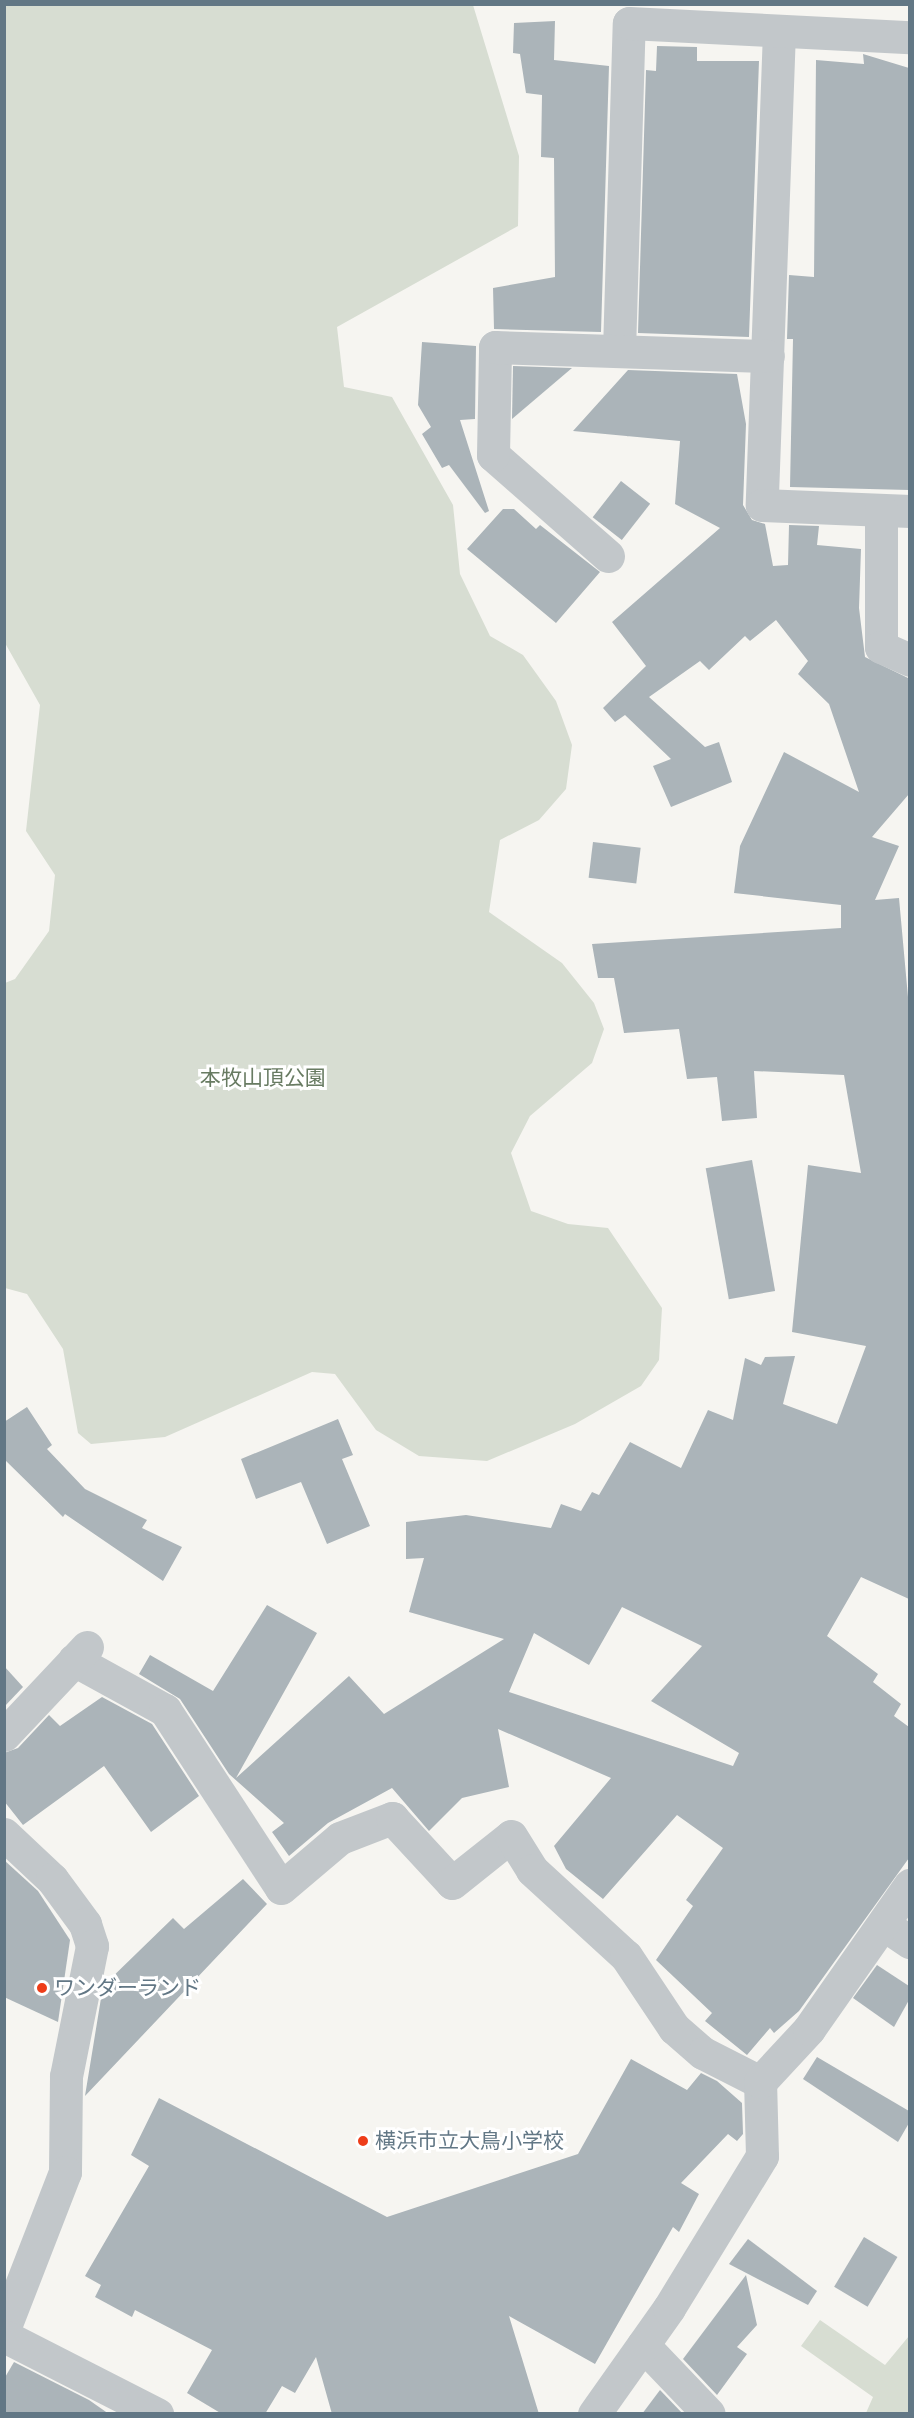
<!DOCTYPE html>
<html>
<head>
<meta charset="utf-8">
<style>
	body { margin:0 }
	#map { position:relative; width:914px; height:2418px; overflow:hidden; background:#f6f5f1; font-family:Signika,"Noto Sans JP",sans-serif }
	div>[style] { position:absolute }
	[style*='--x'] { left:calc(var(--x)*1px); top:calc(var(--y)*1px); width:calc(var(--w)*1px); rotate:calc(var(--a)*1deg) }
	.green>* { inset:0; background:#d7ddd2 }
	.building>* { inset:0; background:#abb4b9; transform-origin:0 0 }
	.minor>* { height:33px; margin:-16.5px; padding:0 16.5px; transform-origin:16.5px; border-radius:16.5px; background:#c2c7ca }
	.dots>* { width:16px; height:16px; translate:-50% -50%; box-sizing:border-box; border:3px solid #fff; border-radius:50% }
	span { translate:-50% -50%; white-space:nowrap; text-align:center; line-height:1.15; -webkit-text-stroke:6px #fff; paint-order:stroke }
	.park-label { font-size:21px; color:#687b62 }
	.poi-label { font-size:21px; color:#627785 }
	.left { translate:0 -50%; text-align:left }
	.frame { position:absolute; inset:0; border:6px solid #627785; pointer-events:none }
</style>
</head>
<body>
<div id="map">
	<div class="green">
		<div style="clip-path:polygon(5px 4px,473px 5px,519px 156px,518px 226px,337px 327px,344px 387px,392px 397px,453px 505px,460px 574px,490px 636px,523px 655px,556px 701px,572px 745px,566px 789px,539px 820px,500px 840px,489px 912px,562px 963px,594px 1003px,604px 1029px,592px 1063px,530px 1116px,511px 1153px,531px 1211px,568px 1224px,608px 1228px,662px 1308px,659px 1360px,641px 1386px,575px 1424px,487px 1461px,419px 1456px,376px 1430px,335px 1374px,312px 1372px,165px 1437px,91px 1444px,78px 1433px,63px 1349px,27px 1294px,5px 1288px,5px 983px,15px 979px,49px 931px,55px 875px,26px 831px,40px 705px,5px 643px)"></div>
		<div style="clip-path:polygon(820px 2320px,885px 2365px,909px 2336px,909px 2413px,866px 2413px,873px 2397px,801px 2346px)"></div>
	</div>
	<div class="building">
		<div style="clip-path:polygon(555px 21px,554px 60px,609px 66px,601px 332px,494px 329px,493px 288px,555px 277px,554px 158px,541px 157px,542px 95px,526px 93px,520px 54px,513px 53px,514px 23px)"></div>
		<div style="clip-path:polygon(657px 46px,697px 47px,697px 61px,759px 61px,749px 337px,638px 333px,646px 70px,656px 71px)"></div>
		<div style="clip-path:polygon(863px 54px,909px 68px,909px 490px,790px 487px,793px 339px,787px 339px,789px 275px,814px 277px,816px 60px,864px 64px)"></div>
		<div style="clip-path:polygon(422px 342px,476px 346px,475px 419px,460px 420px,489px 511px,485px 513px,449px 465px,442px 468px,422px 434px,431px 427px,418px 405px)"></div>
		<div style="clip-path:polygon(513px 366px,572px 368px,512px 419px)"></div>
		<div style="clip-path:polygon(evenodd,628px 370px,737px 374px,746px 424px,743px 505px,752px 520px,765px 524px,773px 566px,788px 565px,789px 525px,819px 526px,817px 545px,861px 549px,859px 608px,865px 657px,908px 678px,909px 794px,872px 837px,899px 846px,875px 900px,899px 898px,909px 1008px,909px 1599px,861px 1577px,827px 1636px,878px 1674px,873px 1682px,901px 1704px,894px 1716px,909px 1727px,909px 1858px,799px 2011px,774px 2033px,770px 2028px,747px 2055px,705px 2021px,712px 2013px,656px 1960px,693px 1906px,686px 1900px,723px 1848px,677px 1815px,603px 1899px,566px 1869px,554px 1846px,611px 1778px,498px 1729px,509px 1787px,462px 1798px,429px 1831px,392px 1788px,328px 1823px,289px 1856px,272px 1832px,284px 1823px,229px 1774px,180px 1699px,139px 1674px,150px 1655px,213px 1691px,267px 1605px,317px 1633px,236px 1778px,349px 1676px,384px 1714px,504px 1639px,409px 1612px,424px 1558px,406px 1559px,406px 1522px,466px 1515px,551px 1528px,561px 1504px,581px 1511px,592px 1492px,599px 1495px,630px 1442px,681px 1468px,708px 1410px,733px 1420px,745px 1358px,761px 1365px,765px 1357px,795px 1356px,783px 1404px,837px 1424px,866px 1346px,792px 1332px,808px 1165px,861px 1173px,844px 1075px,754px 1071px,757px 1118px,722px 1121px,717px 1077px,687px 1079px,679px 1029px,624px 1033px,614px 978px,598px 978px,592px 944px,841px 928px,841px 905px,734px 893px,740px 846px,784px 752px,859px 792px,829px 704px,798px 674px,808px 661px,776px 620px,750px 641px,745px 636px,709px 670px,700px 661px,649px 697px,705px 747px,719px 742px,732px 782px,671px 807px,653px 766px,671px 759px,625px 715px,615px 722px,603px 708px,646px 666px,612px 622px,720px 528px,675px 504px,680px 441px,573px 431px,628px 370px,622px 1607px,702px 1646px,651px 1701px,739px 1753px,733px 1766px,509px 1692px,534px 1633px,589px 1665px,622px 1607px)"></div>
		<div style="left:621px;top:481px;width:37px;height:46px;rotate:38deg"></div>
		<div style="clip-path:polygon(503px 509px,514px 509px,536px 529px,540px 525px,600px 572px,556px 623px,467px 549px)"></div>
		<div style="left:593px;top:842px;width:48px;height:36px;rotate:7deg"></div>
		<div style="left:752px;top:1160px;width:133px;height:47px;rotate:80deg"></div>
		<div style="clip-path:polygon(27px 1407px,52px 1445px,47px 1449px,85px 1489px,147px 1520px,142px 1528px,182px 1547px,163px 1581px,65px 1514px,63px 1517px,4px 1459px,4px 1422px)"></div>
		<div style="clip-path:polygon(338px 1419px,353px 1455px,342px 1459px,370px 1526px,327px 1544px,301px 1482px,256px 1499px,241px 1459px)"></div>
		<div style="clip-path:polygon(4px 1666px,23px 1687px,4px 1707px)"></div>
		<div style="clip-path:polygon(102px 1697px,152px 1724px,199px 1796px,151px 1832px,104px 1766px,23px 1825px,4px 1801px,4px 1753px,18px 1748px,49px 1715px,60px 1726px)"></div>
		<div style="clip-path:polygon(4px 1860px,38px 1891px,70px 1940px,58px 2022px,4px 1997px)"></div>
		<div style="clip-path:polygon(243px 1879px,267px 1904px,85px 2096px,103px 1986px,173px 1918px,184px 1929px)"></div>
		<div style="clip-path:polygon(877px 1965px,909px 1986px,909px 2000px,894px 2027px,853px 1998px)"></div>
		<div style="clip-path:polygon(817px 2057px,909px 2111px,909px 2123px,898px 2142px,803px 2079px)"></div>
		<div style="clip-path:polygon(631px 2059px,687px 2090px,701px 2073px,717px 2081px,742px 2103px,743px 2134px,737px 2141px,728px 2134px,681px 2183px,699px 2194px,679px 2232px,673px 2227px,595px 2364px,509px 2316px,539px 2414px,332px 2414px,316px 2357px,295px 2393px,282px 2386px,265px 2414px,222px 2414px,187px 2393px,212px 2350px,135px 2310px,132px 2317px,95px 2297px,101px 2285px,85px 2276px,149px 2166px,131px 2155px,159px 2098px,387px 2217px,578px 2154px)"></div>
		<div style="left:864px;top:2237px;width:39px;height:58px;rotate:31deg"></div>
		<div style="clip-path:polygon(748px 2239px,817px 2291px,808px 2305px,729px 2264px)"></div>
		<div style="clip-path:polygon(746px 2275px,757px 2325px,737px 2347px,747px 2354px,717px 2395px,683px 2359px)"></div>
		<div style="clip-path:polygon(14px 2362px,89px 2400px,109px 2414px,4px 2414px,4px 2379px)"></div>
		<div style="clip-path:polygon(660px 2390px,683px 2414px,642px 2414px)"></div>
	</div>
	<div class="minor">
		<div style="--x:779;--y:31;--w:474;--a:92.1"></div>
		<div style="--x:762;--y:505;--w:148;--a:2.3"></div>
		<div style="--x:619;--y:351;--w:328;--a:-88.3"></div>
		<div style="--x:629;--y:23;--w:281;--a:2.9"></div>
		<div style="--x:881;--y:510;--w:137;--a:90"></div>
		<div style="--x:881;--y:647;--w:32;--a:24"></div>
		<div style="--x:608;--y:556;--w:153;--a:-138.7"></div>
		<div style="--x:493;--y:455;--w:108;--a:-88.9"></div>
		<div style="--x:495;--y:347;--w:273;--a:1.9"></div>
		<div style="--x:74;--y:1660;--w:104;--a:28.8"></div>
		<div style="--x:165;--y:1710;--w:212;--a:56.9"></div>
		<div style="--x:281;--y:1888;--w:77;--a:-40.3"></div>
		<div style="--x:340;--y:1838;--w:56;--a:-21"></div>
		<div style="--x:392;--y:1818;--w:88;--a:47.3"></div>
		<div style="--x:452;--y:1883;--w:75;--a:-38.5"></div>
		<div style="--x:511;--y:1836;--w:40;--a:58"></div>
		<div style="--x:532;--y:1870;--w:127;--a:42.5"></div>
		<div style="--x:626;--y:1956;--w:87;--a:56.3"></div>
		<div style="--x:674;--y:2028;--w:38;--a:41"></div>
		<div style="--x:703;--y:2053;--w:64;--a:27"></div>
		<div style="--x:4;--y:1735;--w:121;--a:-46.7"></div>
		<div style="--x:4;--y:1834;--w:66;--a:43.2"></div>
		<div style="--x:52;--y:1879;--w:56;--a:53.7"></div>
		<div style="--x:85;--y:1924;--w:23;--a:72"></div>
		<div style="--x:92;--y:1946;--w:133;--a:101.3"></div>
		<div style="--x:66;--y:2076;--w:96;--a:90.6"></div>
		<div style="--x:65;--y:2172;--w:168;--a:111.2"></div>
		<div style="--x:886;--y:1926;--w:29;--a:34"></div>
		<div style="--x:4;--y:2336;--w:172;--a:27"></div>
		<div style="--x:643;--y:2345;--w:95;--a:46.3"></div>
		<div style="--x:594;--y:2414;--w:130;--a:-54.7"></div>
		<div style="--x:669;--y:2308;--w:178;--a:-58.5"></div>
		<div style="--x:762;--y:2156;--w:74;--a:-91.5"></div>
		<div style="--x:760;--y:2082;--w:72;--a:-47.2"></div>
		<div style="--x:809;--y:2029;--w:176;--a:-55"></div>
	</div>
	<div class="dots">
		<div style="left:42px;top:1988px;background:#ee3d19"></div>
		<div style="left:363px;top:2141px;background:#ee3d19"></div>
	</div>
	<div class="park-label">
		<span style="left:263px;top:1078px">本牧山頂公園</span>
	</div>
	<div class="poi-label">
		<span class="left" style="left:54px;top:1988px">ワンダーランド</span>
		<span class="left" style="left:375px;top:2141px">横浜市立大鳥小学校</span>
	</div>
	<div class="frame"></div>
</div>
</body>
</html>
